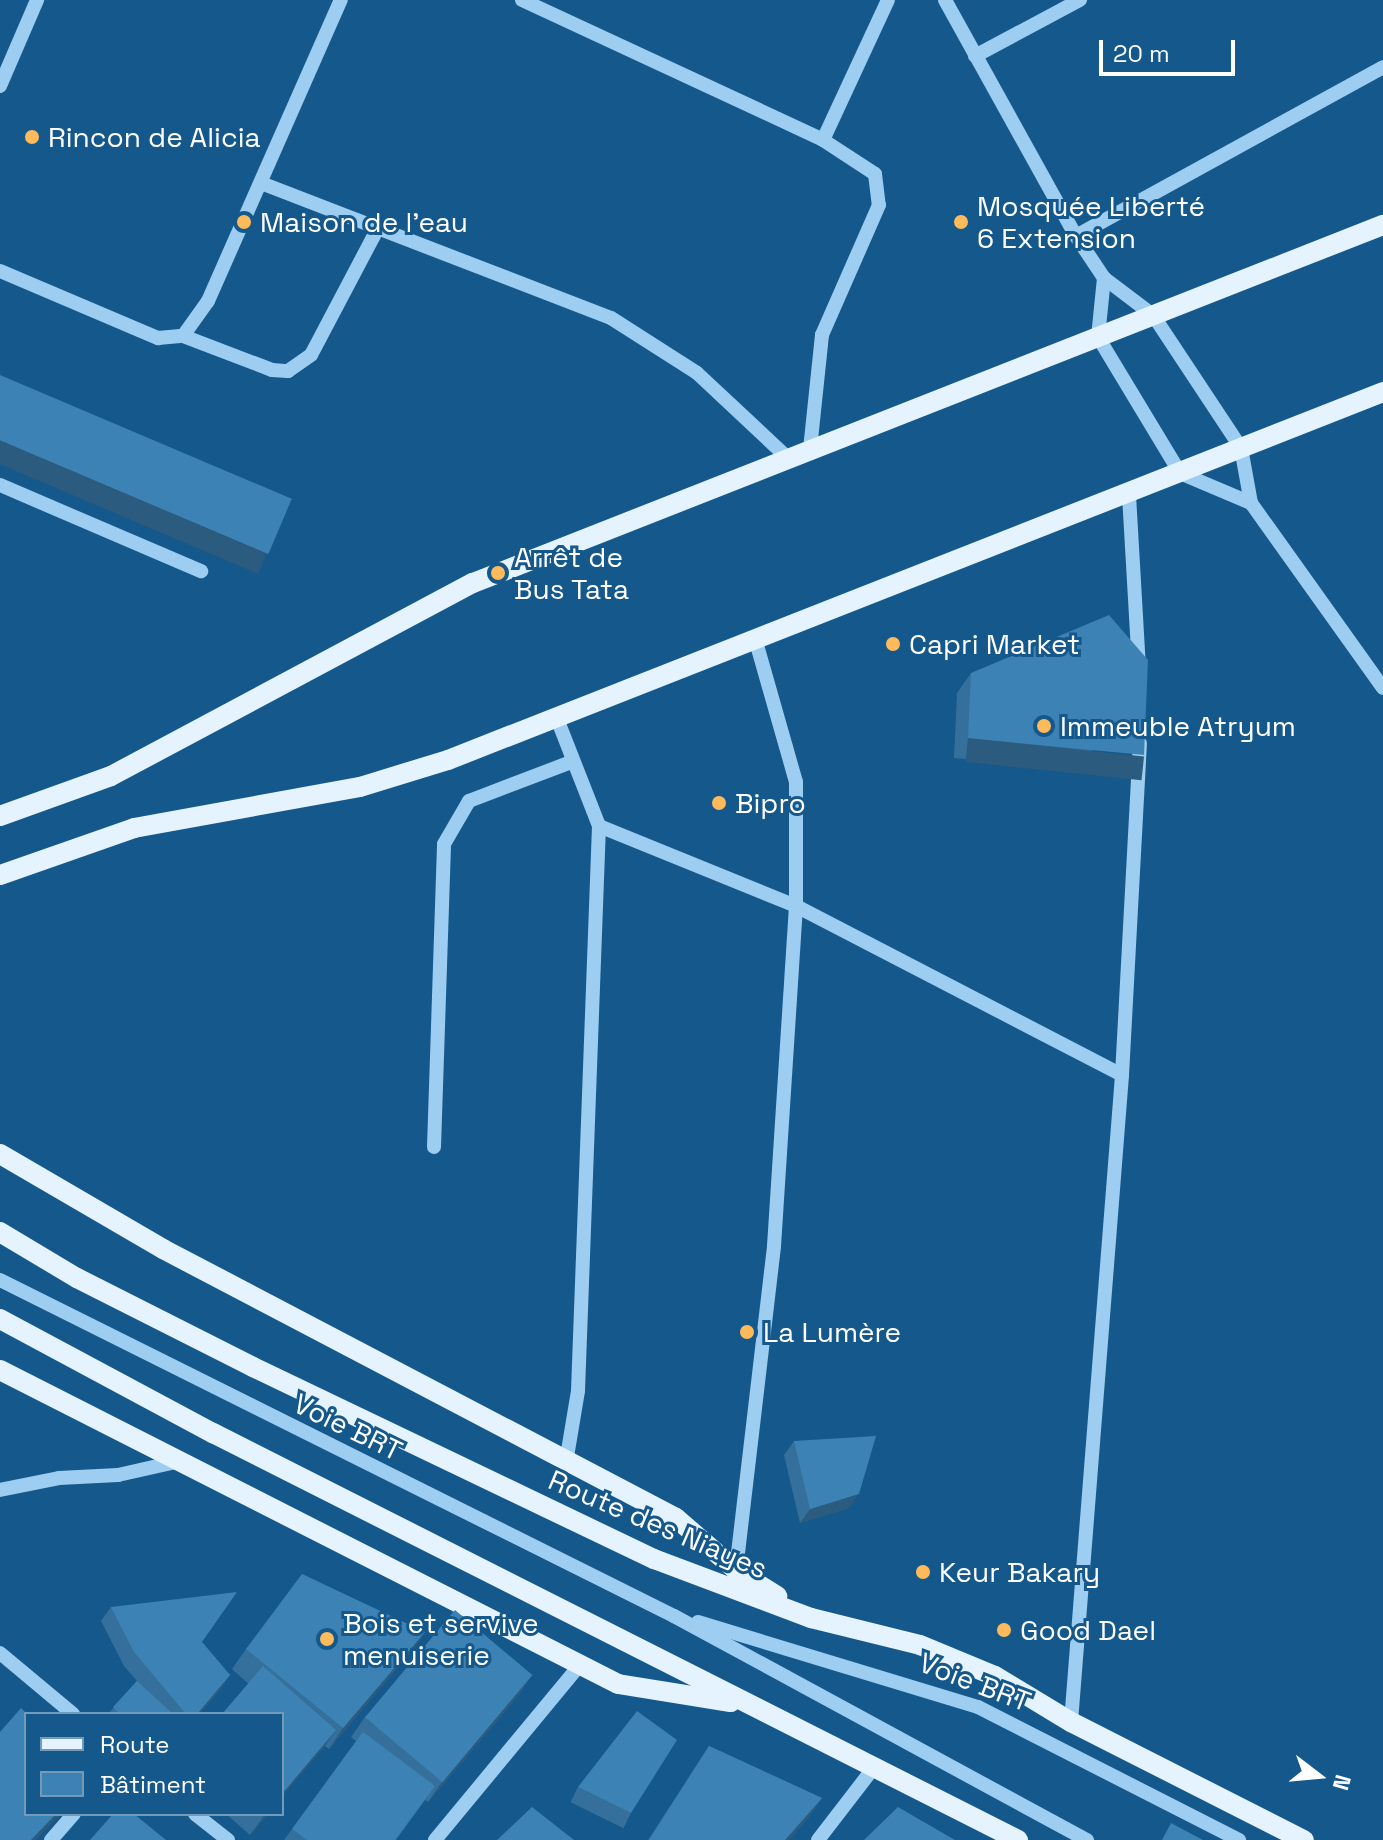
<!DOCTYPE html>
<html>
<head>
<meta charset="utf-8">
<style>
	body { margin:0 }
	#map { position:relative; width:1383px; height:1840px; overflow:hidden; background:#15588b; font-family:"Space Grotesk",sans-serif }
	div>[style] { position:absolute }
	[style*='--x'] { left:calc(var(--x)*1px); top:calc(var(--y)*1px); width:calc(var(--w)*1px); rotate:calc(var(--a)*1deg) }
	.minor>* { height:14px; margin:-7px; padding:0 7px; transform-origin:7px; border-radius:7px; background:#9dcdf0 }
	.major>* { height:20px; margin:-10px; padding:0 10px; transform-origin:10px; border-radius:10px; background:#e5f3ff }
	.wall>* { inset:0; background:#34709b; transform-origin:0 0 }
	.shaded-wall>* { inset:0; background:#2b5b7e; transform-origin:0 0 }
	.building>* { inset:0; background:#3d82b4; transform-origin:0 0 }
	.dots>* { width:22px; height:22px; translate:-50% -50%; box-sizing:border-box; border:4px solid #15588b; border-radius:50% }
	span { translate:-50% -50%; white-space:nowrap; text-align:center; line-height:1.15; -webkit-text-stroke:6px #15588b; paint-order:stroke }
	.poi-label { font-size:28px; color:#fff }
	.left { translate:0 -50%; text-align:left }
	.street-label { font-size:28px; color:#fff }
	.legend { position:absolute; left:24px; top:1712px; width:260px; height:104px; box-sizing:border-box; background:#15588b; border:2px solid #739bb9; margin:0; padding:10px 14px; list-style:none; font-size:24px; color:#fff }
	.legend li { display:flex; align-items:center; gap:16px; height:40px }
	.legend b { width:40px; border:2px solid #739bb9 }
	.north { position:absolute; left:1279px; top:1736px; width:80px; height:80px; -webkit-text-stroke:6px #15588b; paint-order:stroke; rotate:106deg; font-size:22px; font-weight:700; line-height:32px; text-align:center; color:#fff }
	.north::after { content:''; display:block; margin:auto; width:28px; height:36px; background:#fff; clip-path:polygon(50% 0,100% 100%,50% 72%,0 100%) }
	.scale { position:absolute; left:1099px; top:40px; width:136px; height:36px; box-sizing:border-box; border:4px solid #fff; border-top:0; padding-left:10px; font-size:24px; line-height:28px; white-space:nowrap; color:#fff; -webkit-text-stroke:6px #15588b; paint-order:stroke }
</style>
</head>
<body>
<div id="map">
	<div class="minor">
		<div style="--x:522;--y:0;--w:332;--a:24.9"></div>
		<div style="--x:823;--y:140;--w:62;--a:33.2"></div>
		<div style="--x:875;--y:174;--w:31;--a:83"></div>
		<div style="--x:879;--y:205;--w:142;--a:113.7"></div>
		<div style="--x:822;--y:335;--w:116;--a:96"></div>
		<div style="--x:945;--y:0;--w:270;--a:61"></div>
		<div style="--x:1076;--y:236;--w:50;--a:56.3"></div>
		<div style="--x:1104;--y:278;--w:61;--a:37.1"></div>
		<div style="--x:1153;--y:315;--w:159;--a:56.5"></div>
		<div style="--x:1241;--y:448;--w:56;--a:79.7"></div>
		<div style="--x:1251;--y:503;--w:227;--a:54.5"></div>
		<div style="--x:975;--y:56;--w:119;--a:-28.1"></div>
		<div style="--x:0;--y:86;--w:94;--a:-66.7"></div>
		<div style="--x:823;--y:140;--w:154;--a:-65.1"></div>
		<div style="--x:261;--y:183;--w:375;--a:21.1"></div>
		<div style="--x:611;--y:318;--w:102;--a:32.6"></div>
		<div style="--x:697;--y:373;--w:126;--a:43.1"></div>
		<div style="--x:1076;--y:236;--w:350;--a:-28.8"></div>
		<div style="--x:0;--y:271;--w:172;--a:23"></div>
		<div style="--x:158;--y:338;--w:25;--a:-5"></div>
		<div style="--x:183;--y:336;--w:95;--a:20.9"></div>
		<div style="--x:272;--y:370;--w:16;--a:4"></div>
		<div style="--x:288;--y:371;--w:28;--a:-35"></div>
		<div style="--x:311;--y:355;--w:144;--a:-62.2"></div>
		<div style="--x:1104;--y:278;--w:59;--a:95.8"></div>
		<div style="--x:1098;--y:337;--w:159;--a:58.9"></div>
		<div style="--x:1180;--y:473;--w:77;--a:22.9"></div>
		<div style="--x:183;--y:336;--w:43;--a:-54.5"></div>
		<div style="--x:208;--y:301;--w:329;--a:-66.2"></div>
		<div style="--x:0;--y:485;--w:219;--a:23.2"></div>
		<div style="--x:1129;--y:495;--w:171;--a:86.7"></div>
		<div style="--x:556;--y:716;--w:118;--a:68.6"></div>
		<div style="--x:599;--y:826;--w:565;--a:92.13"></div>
		<div style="--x:578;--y:1391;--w:73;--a:99.5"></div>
		<div style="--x:599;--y:826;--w:213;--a:22.1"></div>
		<div style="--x:796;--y:906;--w:367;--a:27.4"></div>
		<div style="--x:434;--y:1147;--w:303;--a:-88.1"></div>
		<div style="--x:444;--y:844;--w:50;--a:-59.8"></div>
		<div style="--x:469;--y:801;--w:109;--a:-20.9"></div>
		<div style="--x:0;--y:1280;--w:753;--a:26.5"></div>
		<div style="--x:674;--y:1616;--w:470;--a:28.5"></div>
		<div style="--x:0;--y:1490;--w:60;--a:-11.5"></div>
		<div style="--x:59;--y:1478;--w:59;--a:-2.9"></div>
		<div style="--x:118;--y:1475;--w:64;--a:-12.7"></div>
		<div style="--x:736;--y:1570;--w:326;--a:-83.3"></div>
		<div style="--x:774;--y:1246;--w:341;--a:-86.3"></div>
		<div style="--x:796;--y:906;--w:124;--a:-90"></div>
		<div style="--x:796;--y:782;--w:146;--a:-105.9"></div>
		<div style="--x:698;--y:1622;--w:293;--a:16.9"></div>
		<div style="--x:978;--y:1707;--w:293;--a:27"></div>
		<div style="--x:0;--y:1653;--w:95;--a:39.9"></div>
		<div style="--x:1071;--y:1722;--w:649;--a:-85.49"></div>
		<div style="--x:1122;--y:1075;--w:332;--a:-86.9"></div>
		<div style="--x:195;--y:1814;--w:42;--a:38.2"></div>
		<div style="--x:51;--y:1840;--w:35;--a:-49"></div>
		<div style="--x:435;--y:1840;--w:226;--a:-50.4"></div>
		<div style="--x:818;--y:1840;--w:93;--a:-52.4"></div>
	</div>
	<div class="major">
		<div style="--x:0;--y:816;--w:118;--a:-19.8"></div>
		<div style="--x:111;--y:776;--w:410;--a:-28.1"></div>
		<div style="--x:473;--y:583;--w:978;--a:-21.48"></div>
		<div style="--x:0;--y:875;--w:142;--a:-19.3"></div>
		<div style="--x:134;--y:828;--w:230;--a:-10.3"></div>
		<div style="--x:360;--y:787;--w:92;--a:-17.1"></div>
		<div style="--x:448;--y:760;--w:1005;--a:-21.48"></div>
		<div style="--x:0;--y:1154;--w:189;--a:30.2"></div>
		<div style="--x:163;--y:1249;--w:579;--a:27.67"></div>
		<div style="--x:676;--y:1518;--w:79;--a:40.9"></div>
		<div style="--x:736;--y:1570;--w:49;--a:32.4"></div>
		<div style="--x:0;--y:1232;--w:90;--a:30.9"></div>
		<div style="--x:77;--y:1278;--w:197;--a:26.8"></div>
		<div style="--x:253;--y:1367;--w:445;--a:25.6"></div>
		<div style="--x:654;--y:1559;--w:168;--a:20.6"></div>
		<div style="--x:811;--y:1618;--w:112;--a:13.9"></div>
		<div style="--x:920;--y:1645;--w:81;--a:22.5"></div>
		<div style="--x:995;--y:1676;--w:89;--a:31.2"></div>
		<div style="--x:1071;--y:1722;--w:261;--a:26.9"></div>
		<div style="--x:0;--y:1319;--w:242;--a:28.2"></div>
		<div style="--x:213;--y:1433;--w:902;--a:26.82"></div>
		<div style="--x:0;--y:1370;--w:693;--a:26.93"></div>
		<div style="--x:618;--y:1684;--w:114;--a:9.1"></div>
	</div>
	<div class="wall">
		<div style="clip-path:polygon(971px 673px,1130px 775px,954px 758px,957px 693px)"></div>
		<div style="clip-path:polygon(794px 1441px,849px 1508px,800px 1523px,784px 1455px)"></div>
		<div style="clip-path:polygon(111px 1607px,202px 1642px,230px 1675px,221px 1689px,199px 1714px,108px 1714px,137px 1681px,124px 1666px,101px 1621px)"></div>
		<div style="clip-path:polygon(425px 1632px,411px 1652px,329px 1749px,325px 1746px,322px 1750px,232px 1669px,246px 1649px)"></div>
		<div style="clip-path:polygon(532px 1675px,518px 1696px,428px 1802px,425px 1800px,396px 1840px,284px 1840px,356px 1741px,351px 1737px,365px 1717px)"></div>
		<div style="clip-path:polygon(709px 1746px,822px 1798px,808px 1818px,789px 1840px,648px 1840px)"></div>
		<div style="left:578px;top:1787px;width:59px;height:17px;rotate:26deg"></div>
		<div style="clip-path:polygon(226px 1814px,268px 1814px,250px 1835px)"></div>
	</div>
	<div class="shaded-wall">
		<div style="left:0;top:435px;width:292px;height:27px;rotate:23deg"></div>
		<div style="left:968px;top:738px;width:177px;height:24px;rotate:6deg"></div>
		<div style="clip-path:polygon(859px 1494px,849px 1508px,800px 1523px,810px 1509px)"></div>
		<div style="clip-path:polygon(425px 1632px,411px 1652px,329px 1749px,343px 1728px)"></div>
		<div style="clip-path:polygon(230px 1675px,221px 1689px,199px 1714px,197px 1714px)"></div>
		<div style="clip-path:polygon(532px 1675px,518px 1696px,428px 1802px,442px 1782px)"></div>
		<div style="clip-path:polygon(336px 1730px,322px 1750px,282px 1797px,282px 1794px)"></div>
		<div style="clip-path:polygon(822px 1798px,808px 1818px,789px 1840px,785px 1840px)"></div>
		<div style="clip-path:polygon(56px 1814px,61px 1814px,36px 1840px,31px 1840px)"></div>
		<div style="clip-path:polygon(265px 1814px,268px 1814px,250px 1835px)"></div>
	</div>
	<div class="building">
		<div style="left:0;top:375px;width:317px;height:60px;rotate:23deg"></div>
		<div style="clip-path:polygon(1109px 615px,1148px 660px,1144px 755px,968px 738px,971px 673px)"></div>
		<div style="clip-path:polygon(876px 1436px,859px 1494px,810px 1509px,794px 1441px)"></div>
		<div style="clip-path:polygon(302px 1574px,425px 1632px,343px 1728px,246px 1649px)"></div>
		<div style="clip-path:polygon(237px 1592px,202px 1642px,230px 1675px,197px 1714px,186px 1714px,134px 1652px,111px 1607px)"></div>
		<div style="left:455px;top:1610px;width:101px;height:140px;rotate:40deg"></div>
		<div style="clip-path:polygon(263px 1666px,336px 1730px,282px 1794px,282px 1714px,222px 1714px)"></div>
		<div style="clip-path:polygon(137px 1681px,173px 1714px,120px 1714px,113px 1707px)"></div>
		<div style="clip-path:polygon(21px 1708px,27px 1714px,26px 1714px,26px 1814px,56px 1814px,31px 1840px,0 1840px,0 1732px)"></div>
		<div style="clip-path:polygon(637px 1711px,677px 1740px,631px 1813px,578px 1787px)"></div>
		<div style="clip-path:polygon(363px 1732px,435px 1786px,395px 1840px,307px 1840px,292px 1829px)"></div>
		<div style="clip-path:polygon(709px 1746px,822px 1798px,785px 1840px,649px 1840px)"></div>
		<div style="clip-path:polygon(532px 1807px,574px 1840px,497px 1840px)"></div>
		<div style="clip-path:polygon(898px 1807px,955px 1840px,864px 1840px)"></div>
		<div style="clip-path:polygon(113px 1814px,134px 1814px,166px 1840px,90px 1840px)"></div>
		<div style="clip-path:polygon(1171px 1823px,1203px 1840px,1162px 1840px)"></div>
	</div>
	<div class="dots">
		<div style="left:32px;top:137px;background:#ffba5b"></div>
		<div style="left:244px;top:222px;background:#ffba5b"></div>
		<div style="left:961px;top:222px;background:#ffba5b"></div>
		<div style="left:498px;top:573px;background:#ffba5b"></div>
		<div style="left:893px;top:644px;background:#ffba5b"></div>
		<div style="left:1044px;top:726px;background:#ffba5b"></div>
		<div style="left:719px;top:803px;background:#ffba5b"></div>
		<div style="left:747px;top:1332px;background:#ffba5b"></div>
		<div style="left:923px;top:1572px;background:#ffba5b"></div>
		<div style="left:1004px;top:1630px;background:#ffba5b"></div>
		<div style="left:327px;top:1639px;background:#ffba5b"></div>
	</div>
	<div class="poi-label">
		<span class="left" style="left:48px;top:137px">Rincon de Alicia</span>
		<span class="left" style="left:977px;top:222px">Mosquée Liberté<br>6 Extension</span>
		<span class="left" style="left:260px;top:222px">Maison de l'eau</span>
		<span class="left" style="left:514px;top:573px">Arrêt de<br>Bus Tata</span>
		<span class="left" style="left:909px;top:644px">Capri Market</span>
		<span class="left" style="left:1060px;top:726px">Immeuble Atryum</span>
		<span class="left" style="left:735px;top:803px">Bipro</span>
		<span class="left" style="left:763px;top:1332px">La Lumère</span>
		<span class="left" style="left:939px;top:1572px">Keur Bakary</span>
		<span class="left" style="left:343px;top:1639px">Bois et servive<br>menuiserie</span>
		<span class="left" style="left:1020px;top:1630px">Good Dael</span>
	</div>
	<div class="street-label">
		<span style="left:348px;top:1427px;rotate:26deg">Voie BRT</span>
		<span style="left:658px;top:1524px;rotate:23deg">Route des Niayes</span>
		<span style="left:975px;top:1682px;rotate:21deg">Voie BRT</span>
	</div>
	<ul class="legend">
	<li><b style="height:10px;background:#e5f3ff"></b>Route</li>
	<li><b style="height:22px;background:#3d82b4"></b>Bâtiment</li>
	</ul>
	<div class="north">N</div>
	<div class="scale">20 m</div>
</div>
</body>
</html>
